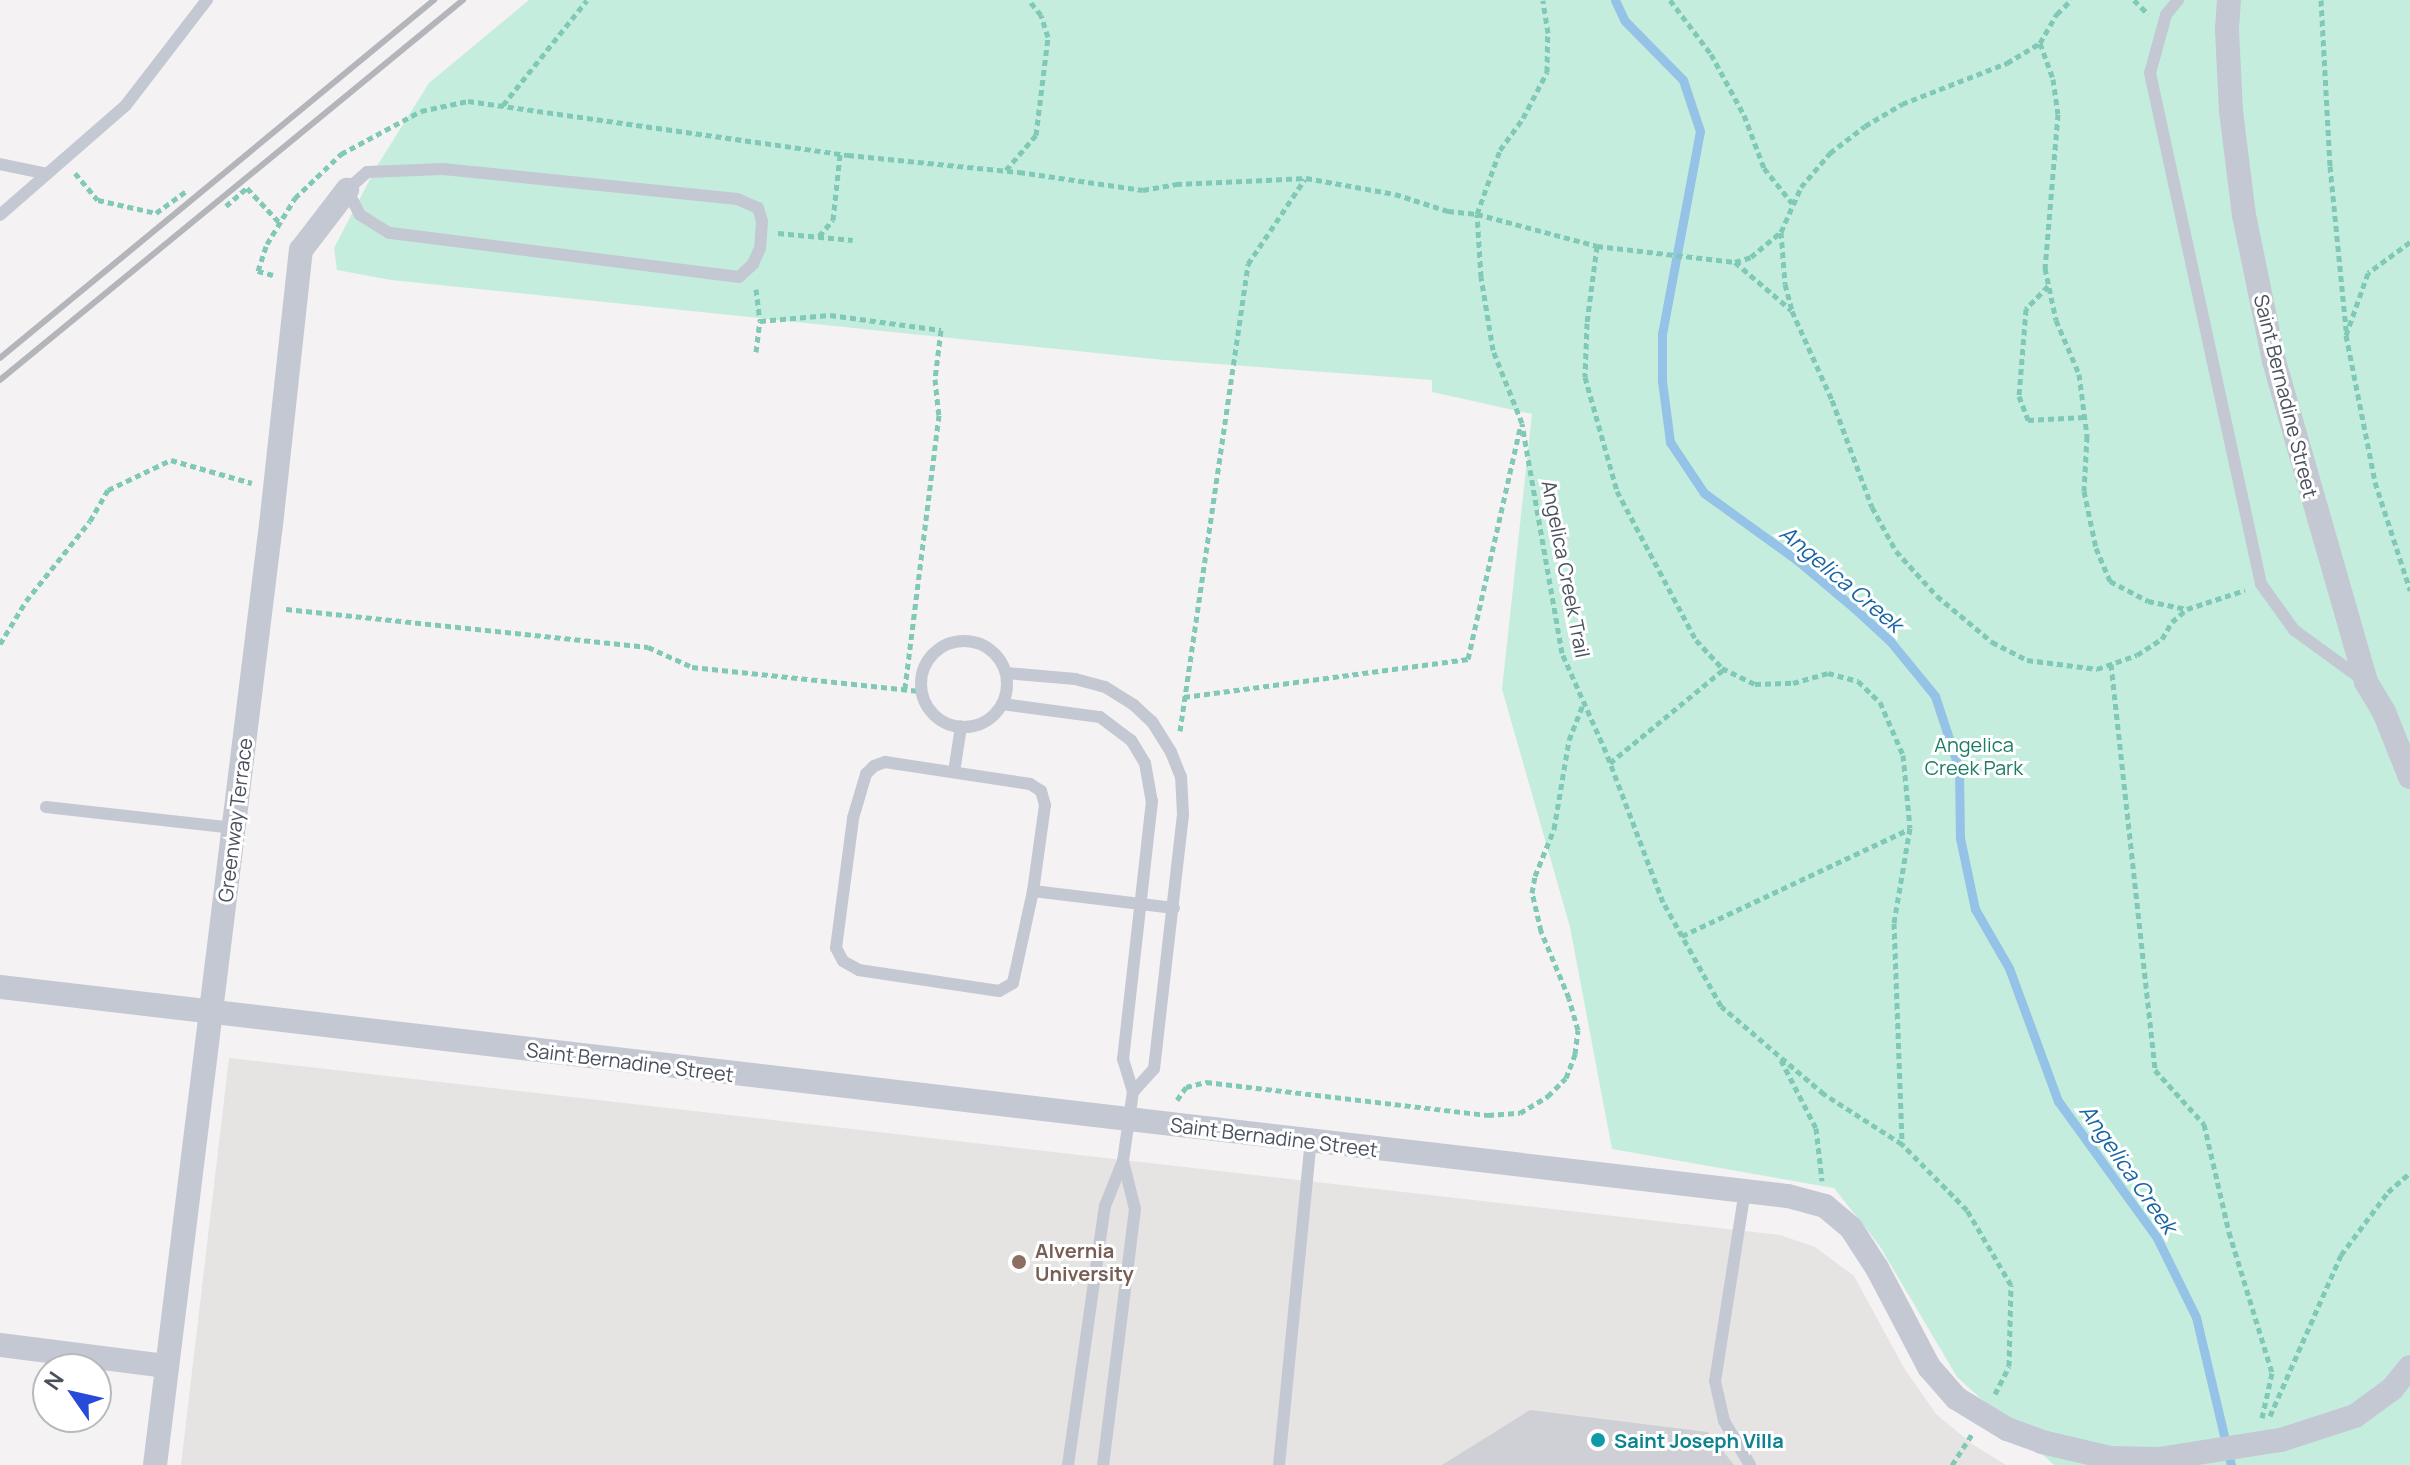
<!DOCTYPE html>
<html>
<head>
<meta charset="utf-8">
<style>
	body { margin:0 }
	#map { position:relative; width:2410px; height:1465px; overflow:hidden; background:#f4f2f2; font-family:Manrope,sans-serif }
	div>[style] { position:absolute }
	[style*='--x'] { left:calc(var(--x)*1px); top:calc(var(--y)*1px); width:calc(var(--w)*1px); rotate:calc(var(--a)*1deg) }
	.education>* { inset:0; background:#e5e4e3 }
	.green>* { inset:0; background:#c5edde }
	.stream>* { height:9px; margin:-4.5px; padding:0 4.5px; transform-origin:4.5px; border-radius:4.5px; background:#95c2e7 }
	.building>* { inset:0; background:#cfd0d6 }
	.path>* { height:5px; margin-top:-2.5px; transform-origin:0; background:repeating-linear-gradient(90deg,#7fc9b6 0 6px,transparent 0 10px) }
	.service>* { height:12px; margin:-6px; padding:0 6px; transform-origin:6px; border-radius:6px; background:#c4c8d2 }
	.service>.ring { margin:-6px; padding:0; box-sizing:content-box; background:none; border:12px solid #c4c8d2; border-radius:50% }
	.minor>* { height:24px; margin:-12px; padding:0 12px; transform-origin:12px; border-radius:12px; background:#c4c8d2 }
	.rail>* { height:6px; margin:-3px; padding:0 3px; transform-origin:3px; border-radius:3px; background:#b4b5bb }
	.dots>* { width:22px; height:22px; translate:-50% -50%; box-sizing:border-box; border:4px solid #fff; border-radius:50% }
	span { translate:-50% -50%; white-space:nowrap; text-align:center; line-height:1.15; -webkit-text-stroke:6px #fff; paint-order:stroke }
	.street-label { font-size:20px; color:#4b505e }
	.park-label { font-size:20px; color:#1f7c64 }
	.education-label { font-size:20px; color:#785e54; font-weight:700 }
	.left { translate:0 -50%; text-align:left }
	.culture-label { font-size:20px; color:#0d838f; font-weight:700 }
	.water-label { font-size:22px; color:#1765a4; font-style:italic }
	.north { position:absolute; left:32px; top:1353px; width:80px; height:80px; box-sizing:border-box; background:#fff; border:2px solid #b7b9bf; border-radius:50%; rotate:304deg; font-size:22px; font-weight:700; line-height:32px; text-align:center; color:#4b505e }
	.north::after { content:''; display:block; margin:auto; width:28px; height:36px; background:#274ad8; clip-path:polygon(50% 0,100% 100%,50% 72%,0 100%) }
</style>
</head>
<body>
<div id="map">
	<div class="education">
		<div style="clip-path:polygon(229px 1058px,1780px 1235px,1815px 1247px,1854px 1276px,1904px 1368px,1936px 1414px,1972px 1444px,2006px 1465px,181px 1465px)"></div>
	</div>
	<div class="green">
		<div style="clip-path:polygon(529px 0,2410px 0,2410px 1465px,2054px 1465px,1957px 1377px,1879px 1245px,1834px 1188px,1612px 1149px,1570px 927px,1502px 689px,1532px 414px,1432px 392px,1432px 380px,1164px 360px,391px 280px,337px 270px,334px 248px,377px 166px,429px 83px)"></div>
	</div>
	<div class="stream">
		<div style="--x:1615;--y:0;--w:23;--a:65"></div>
		<div style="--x:1625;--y:21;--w:83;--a:45.5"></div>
		<div style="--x:1683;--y:80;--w:54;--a:71.6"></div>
		<div style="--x:1700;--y:131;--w:207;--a:100.6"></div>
		<div style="--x:1662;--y:334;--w:47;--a:90"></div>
		<div style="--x:1662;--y:381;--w:62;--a:82.5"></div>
		<div style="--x:1670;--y:442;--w:61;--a:56.3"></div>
		<div style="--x:1704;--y:493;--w:115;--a:35.8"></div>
		<div style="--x:1797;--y:560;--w:75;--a:40.1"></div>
		<div style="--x:1854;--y:608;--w:49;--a:42.5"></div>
		<div style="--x:1890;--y:641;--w:71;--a:50.7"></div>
		<div style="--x:1935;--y:696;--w:77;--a:71.8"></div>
		<div style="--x:1959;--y:769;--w:69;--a:89.2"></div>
		<div style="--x:1960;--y:838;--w:73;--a:78.1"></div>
		<div style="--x:1975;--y:909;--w:68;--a:60"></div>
		<div style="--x:2009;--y:968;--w:142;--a:69.8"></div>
		<div style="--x:2058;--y:1101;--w:169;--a:54.1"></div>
		<div style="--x:2157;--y:1238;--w:88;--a:63.7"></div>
		<div style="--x:2196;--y:1317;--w:152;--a:76.7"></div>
	</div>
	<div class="building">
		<div style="clip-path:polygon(1530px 1410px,1708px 1432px,1734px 1465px,1442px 1465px)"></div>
	</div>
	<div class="path">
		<div style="--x:1670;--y:0;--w:68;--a:52.8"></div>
		<div style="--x:1711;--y:54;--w:69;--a:61.6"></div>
		<div style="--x:1744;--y:115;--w:57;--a:69.3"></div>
		<div style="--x:1764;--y:168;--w:45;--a:51.3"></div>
		<div style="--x:2134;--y:0;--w:20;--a:45"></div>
		<div style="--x:2321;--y:0;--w:166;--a:86.9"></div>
		<div style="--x:2330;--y:166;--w:165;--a:84.4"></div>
		<div style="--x:2040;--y:43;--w:38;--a:70"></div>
		<div style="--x:2053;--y:79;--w:35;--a:82"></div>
		<div style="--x:2058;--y:114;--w:155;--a:94.8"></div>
		<div style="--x:2045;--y:268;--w:53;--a:78.1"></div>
		<div style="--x:2056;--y:320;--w:59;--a:66.9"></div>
		<div style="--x:2079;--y:374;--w:63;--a:82.6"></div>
		<div style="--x:2087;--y:436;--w:55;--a:93.1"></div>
		<div style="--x:2084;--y:491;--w:58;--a:78.1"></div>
		<div style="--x:2096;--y:548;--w:36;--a:67"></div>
		<div style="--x:2110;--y:581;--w:43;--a:27.8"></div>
		<div style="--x:2148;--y:601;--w:40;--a:12"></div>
		<div style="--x:503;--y:105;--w:134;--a:-51.3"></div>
		<div style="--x:1006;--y:170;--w:46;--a:-49.4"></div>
		<div style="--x:1036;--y:135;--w:99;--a:-83"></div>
		<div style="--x:1048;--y:37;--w:23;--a:-108"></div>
		<div style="--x:1041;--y:15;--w:19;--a:-129"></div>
		<div style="--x:75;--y:173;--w:35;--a:50"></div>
		<div style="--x:98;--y:200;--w:59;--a:12.6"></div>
		<div style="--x:156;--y:213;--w:37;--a:-36"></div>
		<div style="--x:226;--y:206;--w:28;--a:-41"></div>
		<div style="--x:247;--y:188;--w:48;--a:46.7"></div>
		<div style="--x:1781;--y:232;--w:52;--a:85.6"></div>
		<div style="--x:1785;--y:284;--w:28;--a:75"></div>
		<div style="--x:1792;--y:311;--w:98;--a:65.8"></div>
		<div style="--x:1832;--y:400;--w:114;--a:69.5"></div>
		<div style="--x:1872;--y:507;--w:50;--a:61.4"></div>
		<div style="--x:1896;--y:551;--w:61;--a:47.7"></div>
		<div style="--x:1937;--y:596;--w:72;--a:39.9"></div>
		<div style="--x:1992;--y:642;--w:39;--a:27"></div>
		<div style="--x:2027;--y:660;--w:71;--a:7.3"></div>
		<div style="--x:2097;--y:669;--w:42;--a:-19.3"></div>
		<div style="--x:2137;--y:655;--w:30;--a:-33"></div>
		<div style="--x:2162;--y:639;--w:20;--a:-60"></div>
		<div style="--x:2172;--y:622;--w:20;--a:-41"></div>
		<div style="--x:2187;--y:609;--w:61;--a:-18.1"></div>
		<div style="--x:778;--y:233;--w:75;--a:5.3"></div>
		<div style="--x:819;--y:236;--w:21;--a:-49"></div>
		<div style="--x:833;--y:220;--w:66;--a:-83.9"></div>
		<div style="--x:2410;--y:242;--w:52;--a:143.6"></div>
		<div style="--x:2368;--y:273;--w:66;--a:109.5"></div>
		<div style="--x:2346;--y:335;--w:150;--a:78.8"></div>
		<div style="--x:2375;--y:482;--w:114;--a:72"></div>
		<div style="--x:1597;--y:246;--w:78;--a:97.4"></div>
		<div style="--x:1587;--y:323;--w:54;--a:92.1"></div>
		<div style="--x:1585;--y:377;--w:118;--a:74.3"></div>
		<div style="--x:1617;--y:491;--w:169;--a:62.1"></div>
		<div style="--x:1696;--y:640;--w:38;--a:47"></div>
		<div style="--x:1722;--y:668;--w:37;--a:26"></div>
		<div style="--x:1755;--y:684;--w:38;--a:-2"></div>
		<div style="--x:1793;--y:683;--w:36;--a:-16"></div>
		<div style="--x:1828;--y:673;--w:31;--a:15"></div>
		<div style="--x:1858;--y:681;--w:30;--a:44"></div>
		<div style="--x:1880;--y:702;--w:58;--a:66.5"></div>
		<div style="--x:1903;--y:755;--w:73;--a:84.5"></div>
		<div style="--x:1910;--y:828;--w:96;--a:99.6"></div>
		<div style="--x:1894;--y:923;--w:221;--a:87.9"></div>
		<div style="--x:1735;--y:262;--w:74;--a:40.6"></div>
		<div style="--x:273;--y:275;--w:16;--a:-165"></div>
		<div style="--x:258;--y:271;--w:28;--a:-72"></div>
		<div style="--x:267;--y:244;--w:54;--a:-58.7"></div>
		<div style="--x:295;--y:198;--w:64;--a:-43.7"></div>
		<div style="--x:341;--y:154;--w:91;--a:-28.3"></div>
		<div style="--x:421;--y:111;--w:48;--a:-12"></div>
		<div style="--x:468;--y:101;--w:384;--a:8.1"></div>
		<div style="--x:848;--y:155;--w:172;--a:5.7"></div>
		<div style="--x:1019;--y:172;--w:125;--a:8.3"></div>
		<div style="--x:1143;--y:190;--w:34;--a:-10"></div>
		<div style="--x:1176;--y:184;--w:130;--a:-2.6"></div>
		<div style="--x:1306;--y:178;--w:90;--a:10.2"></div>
		<div style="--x:1395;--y:194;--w:56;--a:17.8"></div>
		<div style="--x:1448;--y:211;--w:29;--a:6"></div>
		<div style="--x:1477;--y:214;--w:68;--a:-70.2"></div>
		<div style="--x:1500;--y:150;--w:39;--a:-54"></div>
		<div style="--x:1523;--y:118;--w:52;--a:-62.4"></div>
		<div style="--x:1547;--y:72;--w:39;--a:-89"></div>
		<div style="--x:1548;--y:33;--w:33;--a:-99"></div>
		<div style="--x:2048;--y:286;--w:32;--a:134"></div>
		<div style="--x:2026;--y:309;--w:87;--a:94.6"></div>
		<div style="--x:2019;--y:396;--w:26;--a:69"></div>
		<div style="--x:2028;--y:420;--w:57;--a:-3"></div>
		<div style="--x:756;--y:289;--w:32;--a:83"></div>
		<div style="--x:756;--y:352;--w:31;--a:-83"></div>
		<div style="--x:760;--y:321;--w:70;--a:-4.9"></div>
		<div style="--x:830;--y:315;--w:112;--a:7.7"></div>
		<div style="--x:941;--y:330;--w:49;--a:97"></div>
		<div style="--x:935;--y:379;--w:36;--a:84"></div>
		<div style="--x:939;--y:415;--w:276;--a:97.1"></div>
		<div style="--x:286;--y:609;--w:364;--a:6"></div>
		<div style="--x:648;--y:647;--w:48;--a:24.4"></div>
		<div style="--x:692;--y:667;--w:231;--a:6"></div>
		<div style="--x:0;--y:644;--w:50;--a:-58.8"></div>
		<div style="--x:26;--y:601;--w:102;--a:-51.3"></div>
		<div style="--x:90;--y:521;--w:36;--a:-60"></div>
		<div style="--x:108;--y:490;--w:70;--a:-25.5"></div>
		<div style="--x:171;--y:460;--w:84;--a:15.9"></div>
		<div style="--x:2111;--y:664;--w:408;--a:83.8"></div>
		<div style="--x:2155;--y:1070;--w:73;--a:47.8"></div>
		<div style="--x:2204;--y:1124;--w:111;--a:77"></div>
		<div style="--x:2229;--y:1232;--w:147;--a:73"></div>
		<div style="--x:2272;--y:1373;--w:46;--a:102.5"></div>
		<div style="--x:1184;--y:697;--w:287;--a:-7.6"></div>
		<div style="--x:1468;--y:659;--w:237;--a:-77.3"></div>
		<div style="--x:1180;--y:731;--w:472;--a:-81.7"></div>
		<div style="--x:1248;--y:264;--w:102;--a:-56.2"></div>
		<div style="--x:1610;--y:763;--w:148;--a:-39.5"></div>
		<div style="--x:1682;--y:936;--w:251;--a:-25.2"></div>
		<div style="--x:1781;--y:1060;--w:76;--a:62.8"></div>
		<div style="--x:1816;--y:1128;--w:53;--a:83.5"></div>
		<div style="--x:1177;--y:1100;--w:16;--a:-55"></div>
		<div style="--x:1186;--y:1087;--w:21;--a:-14"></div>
		<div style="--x:1206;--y:1082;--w:284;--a:6.7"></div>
		<div style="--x:1488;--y:1115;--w:32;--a:-4"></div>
		<div style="--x:1520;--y:1113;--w:33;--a:-31"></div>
		<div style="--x:1548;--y:1096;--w:25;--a:-45"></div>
		<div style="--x:1566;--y:1078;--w:26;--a:-69"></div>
		<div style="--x:1575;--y:1054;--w:24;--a:-83"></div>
		<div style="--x:1578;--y:1030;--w:33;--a:-106"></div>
		<div style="--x:1569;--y:998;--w:73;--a:-112.7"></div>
		<div style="--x:1541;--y:931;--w:39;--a:-103"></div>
		<div style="--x:1532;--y:893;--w:17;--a:-80"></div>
		<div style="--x:1535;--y:876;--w:51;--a:-68"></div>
		<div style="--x:1554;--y:829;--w:90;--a:-80.4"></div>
		<div style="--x:1569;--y:740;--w:41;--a:-68.5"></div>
		<div style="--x:1995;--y:1394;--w:31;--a:-63"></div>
		<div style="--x:2009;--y:1366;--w:81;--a:-88.6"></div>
		<div style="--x:2011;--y:1285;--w:87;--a:-120.4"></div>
		<div style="--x:1967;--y:1210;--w:93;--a:-134.6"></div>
		<div style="--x:1902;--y:1144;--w:93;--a:-147.3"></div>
		<div style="--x:1824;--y:1094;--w:135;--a:-139.5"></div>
		<div style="--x:1721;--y:1006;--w:119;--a:-119.1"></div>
		<div style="--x:1663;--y:902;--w:160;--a:-110.8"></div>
		<div style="--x:1606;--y:752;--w:108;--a:-114"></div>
		<div style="--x:1562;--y:653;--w:233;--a:-99.9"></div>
		<div style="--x:1522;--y:423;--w:79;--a:-111.7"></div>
		<div style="--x:1493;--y:350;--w:74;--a:-99.3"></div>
		<div style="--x:1481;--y:277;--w:63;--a:-93.6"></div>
		<div style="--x:1477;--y:214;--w:124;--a:14.9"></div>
		<div style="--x:1597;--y:246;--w:139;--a:6.6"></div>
		<div style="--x:1735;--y:262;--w:17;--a:-17"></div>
		<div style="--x:1751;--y:257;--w:39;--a:-40"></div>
		<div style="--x:1781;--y:232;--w:49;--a:-66"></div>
		<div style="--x:1801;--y:187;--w:45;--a:-49.5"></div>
		<div style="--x:1830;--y:153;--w:44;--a:-37.6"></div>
		<div style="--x:1865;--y:126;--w:43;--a:-30.7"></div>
		<div style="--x:1902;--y:104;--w:113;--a:-21.3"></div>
		<div style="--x:2007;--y:63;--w:39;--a:-31"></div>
		<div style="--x:2040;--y:43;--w:34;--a:-60"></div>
		<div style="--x:2057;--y:14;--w:20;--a:-45"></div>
		<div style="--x:2270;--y:1416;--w:176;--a:-66.2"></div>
		<div style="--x:2341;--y:1255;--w:79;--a:-53.3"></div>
		<div style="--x:2388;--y:1192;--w:29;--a:-41"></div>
		<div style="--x:1952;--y:1465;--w:37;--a:-57"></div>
	</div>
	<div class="service">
		<div style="--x:2178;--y:0;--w:19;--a:129"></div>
		<div style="--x:2166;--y:15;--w:60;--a:105.4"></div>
		<div style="--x:2150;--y:73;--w:523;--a:77.74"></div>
		<div style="--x:2261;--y:584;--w:57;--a:54.3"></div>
		<div style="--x:2294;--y:630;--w:85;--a:35.9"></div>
		<div style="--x:0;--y:164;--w:48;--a:12"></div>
		<div style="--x:443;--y:169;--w:296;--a:5.8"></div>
		<div style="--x:737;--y:199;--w:23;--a:23"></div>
		<div style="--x:758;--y:208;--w:14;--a:73"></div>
		<div style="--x:762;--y:221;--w:27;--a:94"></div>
		<div style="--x:760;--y:248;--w:17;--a:114"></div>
		<div style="--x:753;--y:264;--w:19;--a:137"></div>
		<div style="--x:739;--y:277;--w:353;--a:-172.8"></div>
		<div style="--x:389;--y:233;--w:34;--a:-148"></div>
		<div style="--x:360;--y:215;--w:28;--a:-117"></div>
		<div style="--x:347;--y:190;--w:27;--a:-42"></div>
		<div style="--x:367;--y:172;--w:76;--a:-2.3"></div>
		<div style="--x:0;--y:215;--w:167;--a:-41.1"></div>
		<div style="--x:126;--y:105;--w:133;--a:-52.4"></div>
		<div class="ring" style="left:921px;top:641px;width:74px;height:74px"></div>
		<div style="--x:1002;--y:704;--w:99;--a:7.6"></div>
		<div style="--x:1100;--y:717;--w:39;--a:37"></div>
		<div style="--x:1131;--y:740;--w:27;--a:59"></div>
		<div style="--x:1145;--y:763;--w:39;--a:80"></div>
		<div style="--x:1152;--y:801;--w:260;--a:96.4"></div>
		<div style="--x:1123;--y:1059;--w:34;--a:73"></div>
		<div style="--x:1133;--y:1092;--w:31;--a:-48"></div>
		<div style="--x:1154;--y:1069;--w:257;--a:-83.5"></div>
		<div style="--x:1183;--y:814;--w:37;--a:-93"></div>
		<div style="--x:1181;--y:777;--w:27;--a:-112"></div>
		<div style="--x:1171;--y:752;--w:36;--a:-122"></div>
		<div style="--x:1152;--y:722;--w:25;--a:-137"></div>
		<div style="--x:1134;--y:705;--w:34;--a:-148"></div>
		<div style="--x:1105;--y:687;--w:30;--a:-165"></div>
		<div style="--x:1076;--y:679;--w:70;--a:-175.1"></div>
		<div style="--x:954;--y:772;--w:46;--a:-81.2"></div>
		<div style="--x:46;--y:807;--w:189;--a:6.4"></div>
		<div style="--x:1033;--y:891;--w:94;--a:102.3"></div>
		<div style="--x:1013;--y:983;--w:16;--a:150"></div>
		<div style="--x:999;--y:991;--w:142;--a:-171.5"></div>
		<div style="--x:859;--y:970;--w:18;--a:-151"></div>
		<div style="--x:843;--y:961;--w:15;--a:-118"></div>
		<div style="--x:836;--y:948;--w:131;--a:-82.5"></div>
		<div style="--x:853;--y:818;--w:46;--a:-73.5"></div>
		<div style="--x:866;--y:774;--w:11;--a:-45"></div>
		<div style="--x:874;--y:766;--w:12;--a:-20"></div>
		<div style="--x:885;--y:762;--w:147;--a:8.6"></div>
		<div style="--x:1030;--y:784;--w:13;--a:32"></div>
		<div style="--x:1041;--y:791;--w:15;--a:74"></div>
		<div style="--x:1045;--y:805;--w:87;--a:97.9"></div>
		<div style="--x:1033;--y:891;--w:142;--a:6.9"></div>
		<div style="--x:1123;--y:1161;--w:70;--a:-81.8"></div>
		<div style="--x:1745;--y:1190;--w:193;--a:98.9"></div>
		<div style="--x:1715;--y:1381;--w:41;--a:77.3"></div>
		<div style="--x:1724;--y:1421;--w:51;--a:59.4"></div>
		<div style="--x:1068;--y:1465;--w:262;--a:-81.9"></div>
		<div style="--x:1105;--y:1206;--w:48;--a:-68.2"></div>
		<div style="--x:1123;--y:1161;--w:49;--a:76"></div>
		<div style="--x:1135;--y:1209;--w:258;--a:97.1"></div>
		<div style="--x:1279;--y:1465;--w:326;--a:-84.4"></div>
	</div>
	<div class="minor">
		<div style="--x:2229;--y:0;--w:30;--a:94"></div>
		<div style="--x:2227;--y:30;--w:81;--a:87.2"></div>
		<div style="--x:2231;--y:111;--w:105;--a:82.9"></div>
		<div style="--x:2244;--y:215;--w:149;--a:78.4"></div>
		<div style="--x:2274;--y:361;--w:334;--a:74"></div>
		<div style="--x:2366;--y:682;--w:35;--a:59"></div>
		<div style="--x:2384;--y:712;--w:70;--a:68.2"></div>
		<div style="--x:0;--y:987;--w:1800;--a:6.67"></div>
		<div style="--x:1788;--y:1196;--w:38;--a:15"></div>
		<div style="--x:1825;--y:1206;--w:34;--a:40"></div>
		<div style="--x:1851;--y:1228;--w:48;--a:57"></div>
		<div style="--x:1877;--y:1268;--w:112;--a:62.3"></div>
		<div style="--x:1929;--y:1367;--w:41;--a:48.9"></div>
		<div style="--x:1956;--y:1398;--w:60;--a:31.3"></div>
		<div style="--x:2007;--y:1429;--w:37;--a:20"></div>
		<div style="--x:2042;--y:1442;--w:71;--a:13.1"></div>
		<div style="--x:2111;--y:1458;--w:48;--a:1.2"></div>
		<div style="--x:2159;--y:1459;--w:123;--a:-8.9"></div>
		<div style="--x:2281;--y:1440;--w:78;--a:-18"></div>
		<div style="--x:2355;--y:1416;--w:46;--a:-36.1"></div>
		<div style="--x:2392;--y:1389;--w:28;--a:-51"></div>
		<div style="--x:0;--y:1345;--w:168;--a:7.2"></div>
		<div style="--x:155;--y:1465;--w:947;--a:-82.97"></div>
		<div style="--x:271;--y:525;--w:277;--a:-83.8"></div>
		<div style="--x:301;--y:250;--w:76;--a:-52.5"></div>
	</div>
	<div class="rail">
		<div style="--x:0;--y:358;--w:563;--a:-39.52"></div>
		<div style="--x:0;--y:380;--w:599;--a:-39.38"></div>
	</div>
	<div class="dots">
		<div style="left:1019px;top:1262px;background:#8d6e63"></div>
		<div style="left:1598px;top:1440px;background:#0f9aa8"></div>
	</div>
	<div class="street-label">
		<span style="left:2286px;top:396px;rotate:76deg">Saint Bernadine Street</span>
		<span style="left:1566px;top:569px;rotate:79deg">Angelica Creek Trail</span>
		<span style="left:235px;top:820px;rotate:-83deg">Greenway Terrace</span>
		<span style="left:630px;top:1062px;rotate:7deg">Saint Bernadine Street</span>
		<span style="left:1274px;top:1137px;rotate:7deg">Saint Bernadine Street</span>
	</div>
	<div class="park-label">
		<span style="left:1974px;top:756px">Angelica<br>Creek Park</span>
	</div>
	<div class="education-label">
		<span class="left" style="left:1035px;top:1262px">Alvernia<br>University</span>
	</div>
	<div class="culture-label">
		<span class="left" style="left:1614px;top:1440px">Saint Joseph Villa</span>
	</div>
	<div class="water-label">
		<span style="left:1841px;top:579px;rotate:40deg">Angelica Creek</span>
		<span style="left:2128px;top:1169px;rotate:55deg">Angelica Creek</span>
	</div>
	<div class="north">N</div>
</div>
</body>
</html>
